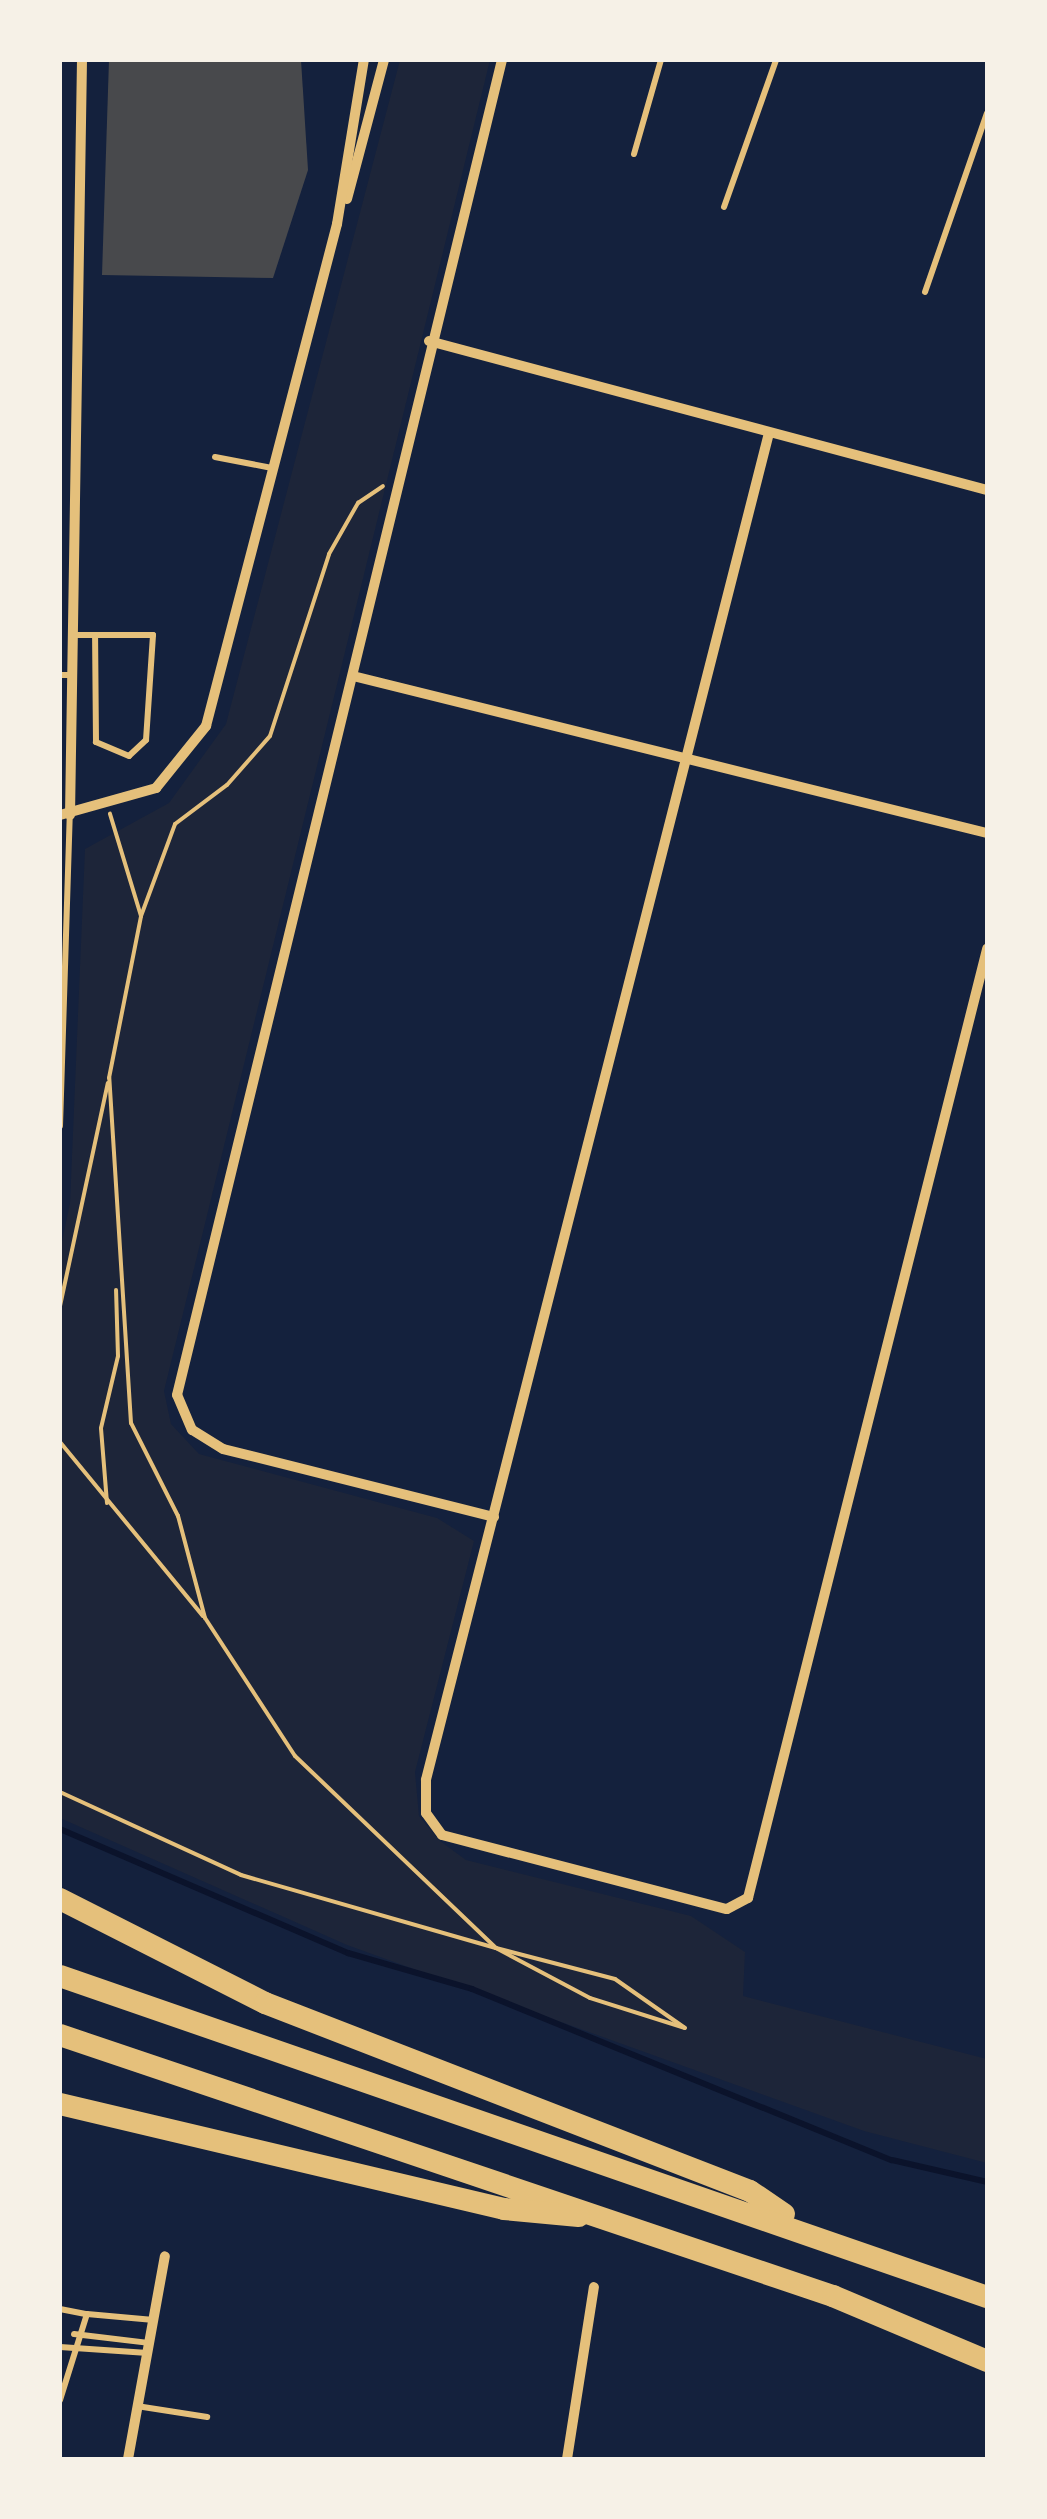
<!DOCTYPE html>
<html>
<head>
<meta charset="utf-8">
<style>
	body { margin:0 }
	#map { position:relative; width:1047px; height:2519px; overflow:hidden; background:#14213d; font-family:Mulish,sans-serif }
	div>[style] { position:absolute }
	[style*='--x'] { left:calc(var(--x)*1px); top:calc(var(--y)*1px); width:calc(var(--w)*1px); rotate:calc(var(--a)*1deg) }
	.green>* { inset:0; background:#1d2539 }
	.stream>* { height:6px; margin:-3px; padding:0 3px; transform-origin:3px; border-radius:3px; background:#0b132b }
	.building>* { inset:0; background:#48494c }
	.path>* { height:4px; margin:-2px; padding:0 2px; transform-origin:2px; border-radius:2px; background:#e5c07b }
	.service>* { height:6px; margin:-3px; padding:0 3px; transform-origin:3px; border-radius:3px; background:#e5c07b }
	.minor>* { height:10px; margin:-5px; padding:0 5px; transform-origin:5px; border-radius:5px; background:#e5c07b }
	.motorway>* { height:22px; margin:-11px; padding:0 11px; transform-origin:11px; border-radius:11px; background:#e5c07b }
	span { translate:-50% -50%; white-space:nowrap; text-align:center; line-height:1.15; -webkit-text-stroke:9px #f6f1e7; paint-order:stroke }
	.frame { position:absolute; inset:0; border:62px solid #f6f1e7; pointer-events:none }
</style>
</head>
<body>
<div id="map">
	<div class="green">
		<div style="clip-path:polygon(400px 60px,490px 60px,164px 1391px,171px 1424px,199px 1454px,437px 1518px,474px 1541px,415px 1772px,419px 1816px,440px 1841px,466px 1860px,691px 1916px,745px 1952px,743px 1996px,987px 2059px,987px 2163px,864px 2131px,347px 1945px,60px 1818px,60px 1251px,70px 1203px,85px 849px,169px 803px,226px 724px)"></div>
	</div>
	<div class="stream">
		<div style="--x:60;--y:1829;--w:314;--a:23.3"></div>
		<div style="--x:348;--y:1953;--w:129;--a:16.2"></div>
		<div style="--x:472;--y:1989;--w:453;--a:22.2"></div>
		<div style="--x:892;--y:2160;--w:98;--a:13"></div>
	</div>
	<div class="building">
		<div style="clip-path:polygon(109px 60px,301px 60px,308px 170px,273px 278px,102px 275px)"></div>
	</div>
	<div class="path">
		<div style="--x:141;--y:916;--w:98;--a:-69.7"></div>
		<div style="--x:175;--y:824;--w:65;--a:-36.9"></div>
		<div style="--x:227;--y:785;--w:65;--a:-48.7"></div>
		<div style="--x:270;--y:736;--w:191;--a:-72"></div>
		<div style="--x:329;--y:554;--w:59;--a:-60.4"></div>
		<div style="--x:358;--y:503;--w:30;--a:-34"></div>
		<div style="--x:60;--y:1306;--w:228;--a:-77.9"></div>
		<div style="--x:60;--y:1442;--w:225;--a:50.6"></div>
		<div style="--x:107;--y:1503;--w:75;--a:-94.6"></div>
		<div style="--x:101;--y:1428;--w:74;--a:-76.7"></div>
		<div style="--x:118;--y:1356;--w:66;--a:-91.7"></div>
		<div style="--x:60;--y:1792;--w:199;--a:24.6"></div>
		<div style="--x:241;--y:1875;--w:265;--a:16"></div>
		<div style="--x:496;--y:1948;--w:123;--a:14.6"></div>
		<div style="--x:615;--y:1979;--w:85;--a:35"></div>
		<div style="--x:685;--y:2028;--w:100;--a:-162.5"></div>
		<div style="--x:590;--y:1998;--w:106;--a:-152"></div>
		<div style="--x:496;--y:1948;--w:278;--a:-136.3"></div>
		<div style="--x:295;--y:1756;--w:165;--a:-123.1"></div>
		<div style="--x:205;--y:1618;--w:106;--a:-104.8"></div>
		<div style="--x:178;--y:1516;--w:104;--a:-116.8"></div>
		<div style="--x:131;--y:1423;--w:346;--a:-93.6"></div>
		<div style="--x:109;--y:1078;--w:165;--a:-78.8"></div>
		<div style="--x:141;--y:916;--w:107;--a:-106.9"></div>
	</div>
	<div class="service">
		<div style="--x:634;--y:154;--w:98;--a:-74"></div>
		<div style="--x:724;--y:207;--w:156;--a:-70.5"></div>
		<div style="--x:925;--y:292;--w:189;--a:-70.9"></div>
		<div style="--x:215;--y:457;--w:58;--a:10.9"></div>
		<div style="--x:72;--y:635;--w:81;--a:0"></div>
		<div style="--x:153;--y:635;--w:105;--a:93.8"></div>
		<div style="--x:146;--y:740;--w:23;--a:137"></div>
		<div style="--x:129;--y:756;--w:36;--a:-157"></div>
		<div style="--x:96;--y:742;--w:107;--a:-90.5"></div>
		<div style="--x:60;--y:675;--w:11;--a:0"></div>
		<div style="--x:60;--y:1126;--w:311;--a:-88.2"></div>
		<div style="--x:60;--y:2309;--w:26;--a:11"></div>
		<div style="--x:74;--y:2334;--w:77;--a:6.8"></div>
		<div style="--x:60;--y:2347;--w:88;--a:3.9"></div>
		<div style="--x:60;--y:2400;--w:90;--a:-72.6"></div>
		<div style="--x:87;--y:2314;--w:67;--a:5.1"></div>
		<div style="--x:143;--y:2407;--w:65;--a:8.9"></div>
	</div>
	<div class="minor">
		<div style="--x:347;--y:199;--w:144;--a:-75.1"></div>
		<div style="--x:429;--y:341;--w:578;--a:14.95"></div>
		<div style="--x:769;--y:433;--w:1390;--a:104.29"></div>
		<div style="--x:426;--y:1780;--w:33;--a:90"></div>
		<div style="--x:426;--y:1813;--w:27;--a:54"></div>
		<div style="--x:442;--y:1835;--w:294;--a:14.6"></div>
		<div style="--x:727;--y:1909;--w:24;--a:-28"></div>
		<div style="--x:748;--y:1898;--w:979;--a:-75.86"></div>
		<div style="--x:353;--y:676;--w:653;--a:13.91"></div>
		<div style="--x:60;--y:815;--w:100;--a:-15.7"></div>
		<div style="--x:156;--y:788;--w:80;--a:-51.1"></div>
		<div style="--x:206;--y:726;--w:519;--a:-75.37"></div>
		<div style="--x:337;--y:224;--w:166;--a:-80.7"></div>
		<div style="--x:70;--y:815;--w:755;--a:-89.09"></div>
		<div style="--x:494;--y:1517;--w:279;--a:-165.9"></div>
		<div style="--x:223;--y:1449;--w:36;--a:-148"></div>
		<div style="--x:192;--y:1430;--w:38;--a:-113"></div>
		<div style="--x:177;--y:1395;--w:1374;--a:-76.32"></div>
		<div style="--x:128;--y:2459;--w:206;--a:-79.7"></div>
		<div style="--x:567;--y:2459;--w:174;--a:-81.1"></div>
	</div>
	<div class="motorway">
		<div style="--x:60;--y:1899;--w:230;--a:26.9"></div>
		<div style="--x:265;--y:2003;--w:520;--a:21.19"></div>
		<div style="--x:750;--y:2191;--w:41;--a:34.1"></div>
		<div style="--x:60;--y:1976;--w:981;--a:19.1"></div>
		<div style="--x:60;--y:2035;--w:816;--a:18.66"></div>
		<div style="--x:833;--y:2296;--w:167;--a:22.9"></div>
		<div style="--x:60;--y:2104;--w:456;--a:13.3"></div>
		<div style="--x:504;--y:2209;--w:75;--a:5.3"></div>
	</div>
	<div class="frame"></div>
</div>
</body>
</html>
